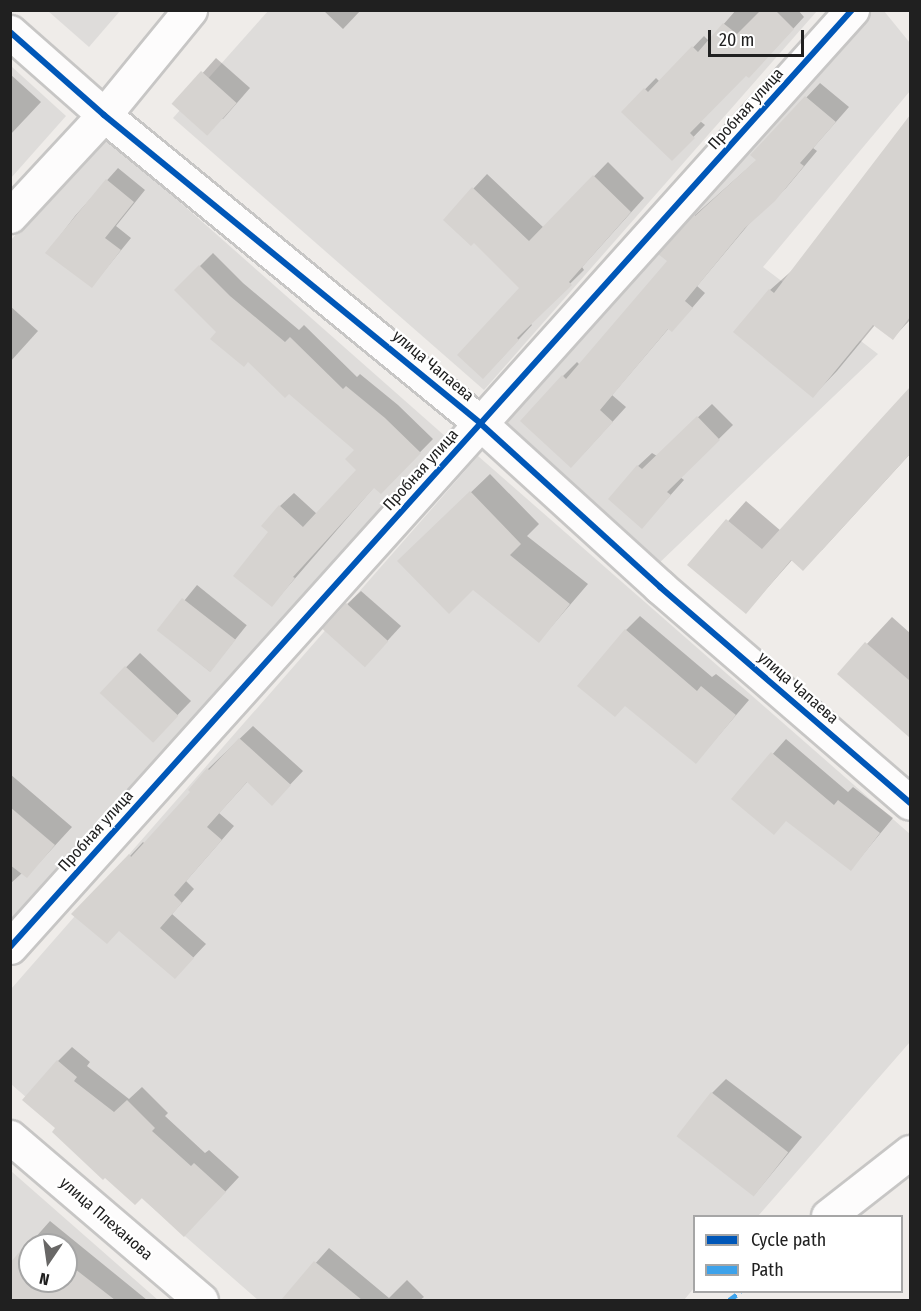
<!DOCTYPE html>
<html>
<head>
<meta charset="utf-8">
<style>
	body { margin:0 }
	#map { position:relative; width:921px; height:1311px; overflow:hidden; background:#efece9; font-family:"Fira Sans Condensed",sans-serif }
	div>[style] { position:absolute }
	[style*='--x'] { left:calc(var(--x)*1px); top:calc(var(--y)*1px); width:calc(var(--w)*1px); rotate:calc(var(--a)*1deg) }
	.residential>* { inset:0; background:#dedcda }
	.shadow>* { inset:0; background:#0003; transform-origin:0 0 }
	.building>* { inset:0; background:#d6d3d0; transform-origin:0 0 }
	.roads { filter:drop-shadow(2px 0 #c7c6c5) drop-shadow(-2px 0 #c7c6c5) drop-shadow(0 2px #c7c6c5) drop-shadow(0 -2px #c7c6c5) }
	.minor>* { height:33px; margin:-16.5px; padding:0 16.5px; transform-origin:16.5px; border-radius:16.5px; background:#fdfcfc }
	.quiet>* { height:4.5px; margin-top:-2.25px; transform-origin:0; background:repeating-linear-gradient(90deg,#3da2ea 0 9px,transparent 0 13.5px) }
	.cycleway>* { height:6px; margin:-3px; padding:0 3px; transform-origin:3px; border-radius:3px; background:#0057b8 }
	span { translate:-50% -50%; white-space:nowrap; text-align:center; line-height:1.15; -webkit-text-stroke:4.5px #fff; paint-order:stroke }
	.street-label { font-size:16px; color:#202020 }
	.frame { position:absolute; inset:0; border:12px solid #202020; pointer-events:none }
	.legend { position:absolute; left:693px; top:1215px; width:210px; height:78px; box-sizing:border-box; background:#fff; border:2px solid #a6a6a6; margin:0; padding:8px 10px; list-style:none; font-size:18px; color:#202020 }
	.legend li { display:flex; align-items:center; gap:12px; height:30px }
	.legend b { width:30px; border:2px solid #a6a6a6 }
	.north { position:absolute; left:18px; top:1233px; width:60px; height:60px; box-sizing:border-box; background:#fff; border:2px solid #a6a6a6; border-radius:50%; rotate:193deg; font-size:16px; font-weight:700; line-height:24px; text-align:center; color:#202020 }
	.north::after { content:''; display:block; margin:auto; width:21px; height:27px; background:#686766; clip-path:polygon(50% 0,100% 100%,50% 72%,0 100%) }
	.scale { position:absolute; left:708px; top:30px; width:96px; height:27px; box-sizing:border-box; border:3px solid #202020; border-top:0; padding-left:8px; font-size:18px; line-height:21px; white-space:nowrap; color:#202020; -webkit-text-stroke:4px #fff; paint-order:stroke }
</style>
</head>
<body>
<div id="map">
	<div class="residential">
		<div style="clip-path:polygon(48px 11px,120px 11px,89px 47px)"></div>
		<div style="clip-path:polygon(268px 11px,817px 11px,484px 390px,173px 118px)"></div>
		<div style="clip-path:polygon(873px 11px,884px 11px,910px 43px,910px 91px,763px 267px,878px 354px,655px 567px,498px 416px,851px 19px)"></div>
		<div style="clip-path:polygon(11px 66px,66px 116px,11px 178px)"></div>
		<div style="clip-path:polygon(104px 135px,446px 437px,11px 920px,11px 240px)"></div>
		<div style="clip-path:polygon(478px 456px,910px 834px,910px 1042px,758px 1216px,694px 1216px,694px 1288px,684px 1300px,258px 1300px,11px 1084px,11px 989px)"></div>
		<div style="clip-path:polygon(evenodd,11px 1171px,158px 1300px,11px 1300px,11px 1171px,30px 1245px,66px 1245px,66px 1281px,30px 1281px,30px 1245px)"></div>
	</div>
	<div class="shadow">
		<div style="clip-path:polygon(323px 10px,361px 10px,343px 29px)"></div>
		<div style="clip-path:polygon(736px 10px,798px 10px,804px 17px,760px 65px,746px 74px,700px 121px,705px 125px,672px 159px,623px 112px,656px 78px,660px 82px,704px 36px,709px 41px)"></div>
		<div style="clip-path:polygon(216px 58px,250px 88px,223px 119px,175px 104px)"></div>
		<div style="clip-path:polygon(10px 74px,41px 102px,10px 135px)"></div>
		<div style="clip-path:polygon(820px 83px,849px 107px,813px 148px,817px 151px,786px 188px,754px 218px,697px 286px,705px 293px,685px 316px,669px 328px,612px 395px,626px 407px,585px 452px,563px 376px,577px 362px,580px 365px,669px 261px,695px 215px,757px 160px,752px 155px)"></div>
		<div style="clip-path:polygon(910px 117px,910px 320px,893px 338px,875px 325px,837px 371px,813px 396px,735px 332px,770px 290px,796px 267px)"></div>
		<div style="clip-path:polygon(608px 162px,644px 198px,582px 267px,584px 270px,530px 323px,532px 325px,497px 363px,521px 288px,475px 240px,445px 219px,487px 174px,544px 228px)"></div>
		<div style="clip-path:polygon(118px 168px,145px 190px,116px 226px,131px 238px,92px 286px,47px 253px,75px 216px)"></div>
		<div style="clip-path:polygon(213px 253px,243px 283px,299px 330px,304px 325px,357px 377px,360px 374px,398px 405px,433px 439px,381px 492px,375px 486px,272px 605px,270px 532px,280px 506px,294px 493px,317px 514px,358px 470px,356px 450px,218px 332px,176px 290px)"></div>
		<div style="clip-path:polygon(10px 306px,38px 331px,10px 362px)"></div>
		<div style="clip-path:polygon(910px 390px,910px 454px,822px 550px,793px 559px,746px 612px,689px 565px,746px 501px,781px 531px)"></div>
		<div style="clip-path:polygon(712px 404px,733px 425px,680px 477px,684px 480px,642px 527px,638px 466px,652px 453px,657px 456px)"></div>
		<div style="clip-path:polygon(490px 474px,539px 524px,527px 536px,588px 584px,539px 641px,418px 543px)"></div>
		<div style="left:197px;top:585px;width:64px;height:59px;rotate:39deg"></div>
		<div style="clip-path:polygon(361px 591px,401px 626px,379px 650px,347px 604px)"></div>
		<div style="clip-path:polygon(640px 616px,712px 677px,716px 674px,749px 700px,696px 762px,626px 705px,626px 630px)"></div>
		<div style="clip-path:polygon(892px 617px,910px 633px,910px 736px,839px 674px)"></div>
		<div style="clip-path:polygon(140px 653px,191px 701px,166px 727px,101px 693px)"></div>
		<div style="clip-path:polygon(253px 726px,303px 771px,285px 790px,248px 781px,219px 813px,234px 826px,186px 881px,194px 889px,172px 914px,206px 944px,175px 977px,130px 856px,143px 842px,145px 844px,192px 792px,208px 769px)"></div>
		<div style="clip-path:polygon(786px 739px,848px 792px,853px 787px,893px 818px,851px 869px,787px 820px,733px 799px)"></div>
		<div style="clip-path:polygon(10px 774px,72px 827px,27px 876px,22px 873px,10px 884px)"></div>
		<div style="clip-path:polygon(72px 1047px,90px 1062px,87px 1066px,129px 1099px,142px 1087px,168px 1113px,165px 1116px,205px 1153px,209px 1150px,239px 1177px,198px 1221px,142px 1196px,57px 1128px,58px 1061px)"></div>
		<div style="clip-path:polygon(726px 1079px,802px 1137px,755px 1194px,712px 1093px)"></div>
		<div style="clip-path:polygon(evenodd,50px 1221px,147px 1300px,10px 1300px,10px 1266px,50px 1221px,30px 1245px,66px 1245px,66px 1281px,30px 1281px,30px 1245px)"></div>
		<div style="clip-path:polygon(329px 1248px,389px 1298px,407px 1280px,424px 1297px,420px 1300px,283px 1300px)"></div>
	</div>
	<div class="building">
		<div style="clip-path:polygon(761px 10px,775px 10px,794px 29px,749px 78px,746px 76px,690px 133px,695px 138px,672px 161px,621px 112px,644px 88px,648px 92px,692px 46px,698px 52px,723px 23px,737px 34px)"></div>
		<div style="left:201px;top:71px;width:48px;height:44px;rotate:42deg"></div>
		<div style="clip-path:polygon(805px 96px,836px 122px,800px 163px,804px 166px,775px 201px,745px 228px,685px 301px,693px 308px,672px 332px,668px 329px,600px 410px,613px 422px,571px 468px,520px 421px,562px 375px,566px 379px,667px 261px,658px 254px,662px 250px,694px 214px,695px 216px,756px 160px,750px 155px)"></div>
		<div style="clip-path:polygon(910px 115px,910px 317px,893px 340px,873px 325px,813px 398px,733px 332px,769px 289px,774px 293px)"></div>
		<div style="clip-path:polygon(593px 175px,631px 212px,569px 282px,572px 285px,517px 338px,519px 340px,483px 379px,457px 355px,519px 288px,474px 243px,471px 246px,443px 220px,472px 187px,529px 241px)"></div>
		<div style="clip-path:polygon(106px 179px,134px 202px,105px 238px,121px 250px,92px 288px,45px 253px)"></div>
		<div style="clip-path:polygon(199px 265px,230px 296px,285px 342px,290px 337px,343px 389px,346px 386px,385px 418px,421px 453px,381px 494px,374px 488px,293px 577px,295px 578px,272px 607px,233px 576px,268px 532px,261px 526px,279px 505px,303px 527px,356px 470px,345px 459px,354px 450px,289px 394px,285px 398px,248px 362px,244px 367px,210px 339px,216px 332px,174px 290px)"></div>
		<div style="clip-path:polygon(910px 387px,910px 454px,803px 571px,791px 560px,746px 614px,687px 565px,726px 519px,762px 549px)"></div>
		<div style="clip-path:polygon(697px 416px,720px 440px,667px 492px,671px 495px,642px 529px,608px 499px,637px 465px,642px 469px)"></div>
		<div style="clip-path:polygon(470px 491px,521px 544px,510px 555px,570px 604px,539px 643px,473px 590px,449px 614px,397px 561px)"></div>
		<div style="left:182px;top:598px;width:68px;height:41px;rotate:38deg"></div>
		<div style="left:346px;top:603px;width:57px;height:35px;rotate:42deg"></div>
		<div style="clip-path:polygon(625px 629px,697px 691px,701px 686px,736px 715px,696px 764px,625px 706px,615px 717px,577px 686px)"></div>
		<div style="clip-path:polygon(865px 642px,910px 681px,910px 738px,837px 674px)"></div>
		<div style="left:125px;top:666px;width:73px;height:37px;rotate:43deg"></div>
		<div style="clip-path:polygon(239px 738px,291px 785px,272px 806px,247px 782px,207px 827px,222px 840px,174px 895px,182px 903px,160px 928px,194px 958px,175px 979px,119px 931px,107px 944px,71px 914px,129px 854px,131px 857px,190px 792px,188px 790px,207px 768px,209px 770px)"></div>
		<div style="clip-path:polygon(771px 752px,834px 805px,838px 800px,880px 833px,851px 871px,786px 821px,774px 835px,731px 799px)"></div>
		<div style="clip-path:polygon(10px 807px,55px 845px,27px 878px,10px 865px)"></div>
		<div style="clip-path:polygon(57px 1060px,77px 1077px,74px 1081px,114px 1112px,127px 1100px,155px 1128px,152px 1131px,191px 1166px,194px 1163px,226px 1192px,184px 1237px,142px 1198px,135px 1205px,105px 1178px,103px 1180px,52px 1132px,55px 1128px,22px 1100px)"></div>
		<div style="left:711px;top:1092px;width:98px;height:56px;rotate:38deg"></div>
		<div style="clip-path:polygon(33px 1236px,44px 1245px,30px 1245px,30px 1281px,66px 1281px,66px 1262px,115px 1300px,10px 1300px,10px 1263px)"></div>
		<div style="clip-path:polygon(314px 1261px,362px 1300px,281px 1300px)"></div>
	</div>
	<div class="roads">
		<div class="minor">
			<div style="--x:10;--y:32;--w:125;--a:41.4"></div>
			<div style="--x:104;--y:115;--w:487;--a:39.3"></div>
			<div style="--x:481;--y:424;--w:242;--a:42.3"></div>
			<div style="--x:660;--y:587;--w:330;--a:40.8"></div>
			<div style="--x:10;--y:216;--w:138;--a:-47.1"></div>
			<div style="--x:104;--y:115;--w:136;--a:-50.7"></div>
			<div style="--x:10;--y:947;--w:1260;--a:-48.06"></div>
			<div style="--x:10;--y:1137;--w:251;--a:40.5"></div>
			<div style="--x:828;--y:1216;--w:104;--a:-38"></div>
		</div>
	</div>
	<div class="quiet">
		<div style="--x:729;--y:1300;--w:14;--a:-36"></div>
	</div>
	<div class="cycleway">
		<div style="--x:10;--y:32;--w:125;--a:41.4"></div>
		<div style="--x:104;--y:115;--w:487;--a:39.3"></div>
		<div style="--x:481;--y:424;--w:242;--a:42.3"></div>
		<div style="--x:660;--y:587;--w:330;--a:40.8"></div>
		<div style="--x:10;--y:947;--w:1260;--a:-48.06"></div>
	</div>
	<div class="street-label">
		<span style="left:746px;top:109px;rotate:-48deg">Пробная улица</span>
		<span style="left:433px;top:366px;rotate:40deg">улица Чапаева</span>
		<span style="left:421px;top:470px;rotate:-48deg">Пробная улица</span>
		<span style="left:798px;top:688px;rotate:41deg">улица Чапаева</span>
		<span style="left:96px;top:831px;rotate:-48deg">Пробная улица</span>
		<span style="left:106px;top:1219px;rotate:41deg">улица Плеханова</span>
	</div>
	<div class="frame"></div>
	<ul class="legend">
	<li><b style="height:8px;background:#0057b8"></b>Cycle path</li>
	<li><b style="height:8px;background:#3da2ea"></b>Path</li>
	</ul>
	<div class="north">N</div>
	<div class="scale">20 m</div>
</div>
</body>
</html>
